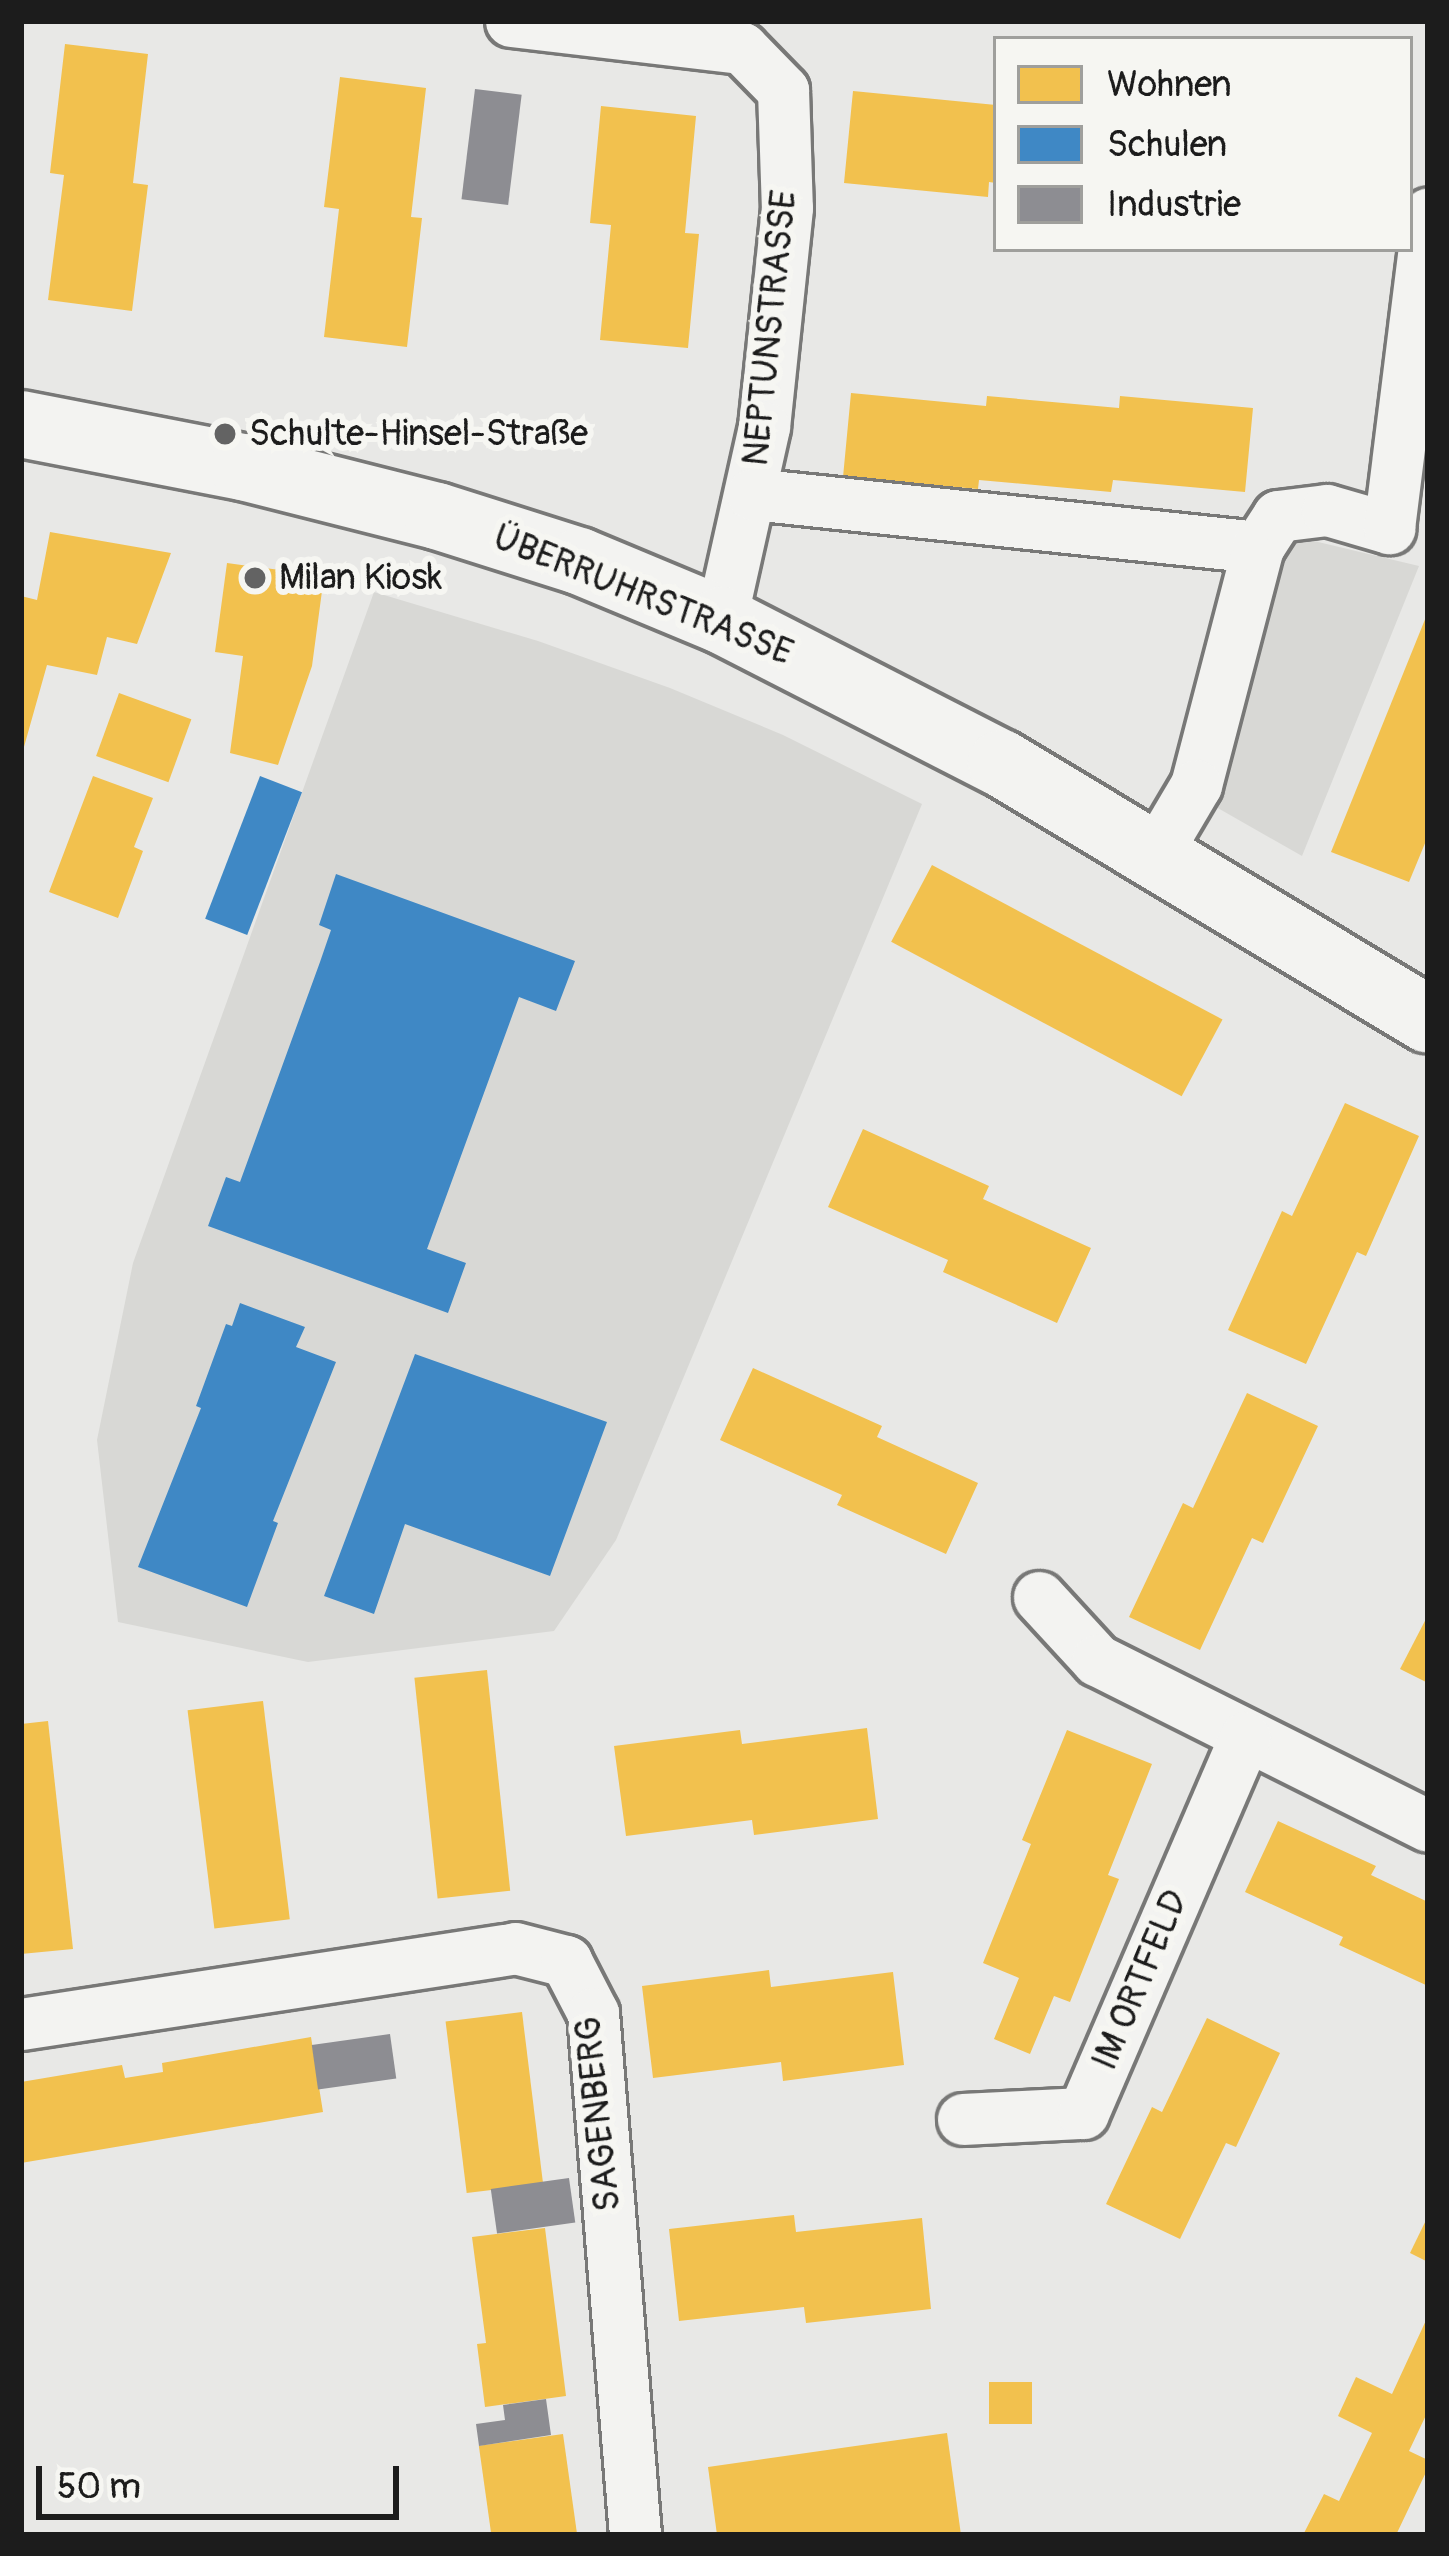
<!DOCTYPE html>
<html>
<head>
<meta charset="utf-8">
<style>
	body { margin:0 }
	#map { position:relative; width:1449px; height:2556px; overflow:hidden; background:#e8e8e6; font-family:Pangolin,sans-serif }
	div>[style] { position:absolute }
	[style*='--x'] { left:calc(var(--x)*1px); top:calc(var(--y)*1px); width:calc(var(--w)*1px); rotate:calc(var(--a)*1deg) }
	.built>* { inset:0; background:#d8d8d5 }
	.homes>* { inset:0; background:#f2c14e; transform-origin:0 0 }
	.schools>* { inset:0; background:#3f88c5; transform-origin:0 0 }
	.industry>* { inset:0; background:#8d8d92; transform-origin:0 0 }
	.roads { filter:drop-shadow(3px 0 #787877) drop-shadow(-3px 0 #787877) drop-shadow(0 3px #787877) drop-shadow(0 -3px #787877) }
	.minor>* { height:51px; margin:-25.5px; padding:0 25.5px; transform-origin:25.5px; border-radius:25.5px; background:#f3f3f1 }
	.secondary>* { height:66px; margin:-33px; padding:0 33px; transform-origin:33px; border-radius:33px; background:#f3f3f1 }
	.dots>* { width:33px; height:33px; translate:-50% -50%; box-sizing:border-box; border:6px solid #f6f6f2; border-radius:50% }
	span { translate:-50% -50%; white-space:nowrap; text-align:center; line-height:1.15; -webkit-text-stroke:12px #f6f6f2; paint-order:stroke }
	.street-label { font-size:36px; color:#1c1c1c }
	.poi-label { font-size:36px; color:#1c1c1c }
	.left { translate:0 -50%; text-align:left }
	.frame { position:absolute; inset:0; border:24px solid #1c1c1c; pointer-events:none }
	.legend { position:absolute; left:993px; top:36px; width:420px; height:216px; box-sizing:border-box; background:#f6f6f2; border:3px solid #9f9f9c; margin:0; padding:15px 21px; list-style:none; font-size:36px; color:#1c1c1c }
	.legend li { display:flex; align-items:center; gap:24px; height:60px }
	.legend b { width:60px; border:3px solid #9f9f9c }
	.scale { position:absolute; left:36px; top:2466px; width:363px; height:54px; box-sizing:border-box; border:6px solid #1c1c1c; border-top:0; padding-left:15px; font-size:36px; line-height:42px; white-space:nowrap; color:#1c1c1c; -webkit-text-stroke:9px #f6f6f2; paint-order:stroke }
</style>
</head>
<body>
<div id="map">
	<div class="built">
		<div style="clip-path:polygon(1293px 536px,1419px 566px,1302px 856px,1209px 803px)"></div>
		<div style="clip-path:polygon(374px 592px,538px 641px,670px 688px,783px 735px,922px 804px,616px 1540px,554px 1631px,308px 1662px,118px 1622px,97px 1440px,133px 1263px)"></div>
	</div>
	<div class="homes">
		<div style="clip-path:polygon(65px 44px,148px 54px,133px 183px,148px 185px,132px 311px,48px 300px,64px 175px,50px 173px)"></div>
		<div style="clip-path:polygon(340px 77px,426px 88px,411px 217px,422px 218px,407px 347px,324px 337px,339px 209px,324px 207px)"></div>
		<div style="clip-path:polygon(853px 91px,996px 105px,996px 183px,989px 182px,988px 197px,844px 183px)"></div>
		<div style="clip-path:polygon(601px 106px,696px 116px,685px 233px,699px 234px,688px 348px,600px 340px,611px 225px,590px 223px)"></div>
		<div style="clip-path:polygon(851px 393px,986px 406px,987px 396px,1119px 408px,1120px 396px,1253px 408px,1245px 492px,1113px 480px,1111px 492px,979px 480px,978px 489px,843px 477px)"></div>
		<div style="clip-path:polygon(50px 532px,171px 553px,137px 644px,107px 637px,97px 675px,47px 665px,22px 754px,21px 596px,37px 600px)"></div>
		<div style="clip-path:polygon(227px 563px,324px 576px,312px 666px,278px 765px,230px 753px,243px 656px,215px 652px)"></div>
		<div style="clip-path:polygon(1428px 612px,1428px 836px,1409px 882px,1331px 852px)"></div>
		<div style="left:119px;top:693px;width:77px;height:67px;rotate:20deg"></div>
		<div style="clip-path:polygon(93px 776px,153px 798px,134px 847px,143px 851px,118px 918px,49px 892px)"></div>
		<div style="left:932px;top:865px;width:329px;height:87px;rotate:28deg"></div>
		<div style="clip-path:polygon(1345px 1103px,1419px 1136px,1366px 1256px,1357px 1252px,1306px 1364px,1228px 1330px,1282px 1211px,1292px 1216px)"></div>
		<div style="clip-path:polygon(863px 1129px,989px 1186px,983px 1199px,1091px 1248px,1057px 1323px,943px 1272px,948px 1260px,828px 1207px)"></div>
		<div style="clip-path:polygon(753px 1368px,882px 1426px,877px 1437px,978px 1483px,946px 1554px,837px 1505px,842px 1495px,720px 1440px)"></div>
		<div style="clip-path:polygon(1247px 1393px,1318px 1426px,1263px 1543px,1252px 1538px,1200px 1650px,1129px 1617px,1183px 1503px,1193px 1508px)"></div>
		<div style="clip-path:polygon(1428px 1615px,1428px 1683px,1400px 1669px)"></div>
		<div style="left:487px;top:1670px;width:222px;height:73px;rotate:84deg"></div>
		<div style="left:263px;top:1701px;width:220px;height:76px;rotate:83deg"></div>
		<div style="clip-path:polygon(48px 1721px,73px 1949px,21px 1954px,21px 1724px)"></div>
		<div style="clip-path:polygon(867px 1728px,878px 1819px,754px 1835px,752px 1820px,626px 1836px,614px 1746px,740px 1730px,742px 1744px)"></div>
		<div style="clip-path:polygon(1067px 1730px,1152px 1764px,1108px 1875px,1119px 1879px,1070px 2002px,1054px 1996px,1030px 2054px,994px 2039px,1019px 1978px,983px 1963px,1031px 1844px,1022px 1840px)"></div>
		<div style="clip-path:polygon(1278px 1821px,1376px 1866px,1371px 1875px,1428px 1902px,1428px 1986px,1339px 1945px,1343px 1937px,1245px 1892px)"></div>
		<div style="clip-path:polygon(769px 1970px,771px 1987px,893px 1972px,904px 2065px,783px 2081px,781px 2062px,653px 2078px,642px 1986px)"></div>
		<div style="left:522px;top:2012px;width:173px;height:77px;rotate:83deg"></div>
		<div style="clip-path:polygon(1207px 2018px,1280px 2053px,1236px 2147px,1226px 2143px,1180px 2239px,1106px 2204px,1152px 2107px,1162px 2112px)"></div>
		<div style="clip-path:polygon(311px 2037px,323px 2112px,21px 2163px,21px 2082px,122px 2065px,125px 2078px,163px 2072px,162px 2063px)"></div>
		<div style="clip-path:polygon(794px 2215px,796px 2232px,922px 2218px,931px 2309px,806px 2323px,804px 2307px,679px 2321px,669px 2229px)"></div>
		<div style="clip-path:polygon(1428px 2216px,1428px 2262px,1410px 2253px)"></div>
		<div style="clip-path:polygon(545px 2228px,566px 2396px,485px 2407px,477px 2344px,486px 2343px,472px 2237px)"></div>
		<div style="clip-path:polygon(1428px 2316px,1428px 2411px,1409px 2451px,1428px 2460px,1428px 2468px,1396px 2535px,1303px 2535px,1324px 2494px,1339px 2501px,1372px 2433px,1338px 2416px,1356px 2377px,1392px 2394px)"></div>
		<div style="left:989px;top:2382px;width:43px;height:42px"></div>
		<div style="clip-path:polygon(947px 2433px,961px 2535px,717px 2535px,708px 2467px)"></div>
		<div style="left:563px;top:2434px;width:102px;height:85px;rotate:82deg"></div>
	</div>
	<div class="schools">
		<div style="left:260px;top:776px;width:45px;height:153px;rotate:21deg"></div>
		<div style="clip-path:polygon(336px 874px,575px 961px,556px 1011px,519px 997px,427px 1249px,466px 1263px,448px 1313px,208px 1226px,226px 1177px,240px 1182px,320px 962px,331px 930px,319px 925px)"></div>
		<div style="clip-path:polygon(240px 1303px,305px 1327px,296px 1347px,336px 1362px,273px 1521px,278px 1523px,247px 1607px,138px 1567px,201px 1408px,196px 1406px,226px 1324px,232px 1326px)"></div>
		<div style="clip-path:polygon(415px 1354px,607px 1422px,550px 1576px,405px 1524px,374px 1614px,324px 1596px)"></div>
	</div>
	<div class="industry">
		<div style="left:475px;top:89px;width:47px;height:111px;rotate:7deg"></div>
		<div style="left:390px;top:2034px;width:45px;height:79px;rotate:82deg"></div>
		<div style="left:569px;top:2178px;width:45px;height:79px;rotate:82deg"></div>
		<div style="clip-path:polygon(546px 2399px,551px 2435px,479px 2446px,476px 2424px,505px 2420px,503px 2405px)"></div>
	</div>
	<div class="roads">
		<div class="minor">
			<div style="--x:511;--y:21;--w:233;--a:6.7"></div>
			<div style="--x:742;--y:48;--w:59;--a:45.7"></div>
			<div style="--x:783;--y:90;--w:118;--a:88.1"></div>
			<div style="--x:787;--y:208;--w:220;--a:96"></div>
			<div style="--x:764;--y:427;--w:198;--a:102.6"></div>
			<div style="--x:752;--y:494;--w:509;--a:5.98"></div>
			<div style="--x:1258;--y:547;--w:246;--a:104.6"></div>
			<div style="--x:1196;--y:785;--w:82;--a:120.6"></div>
			<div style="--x:1258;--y:547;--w:37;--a:-57"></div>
			<div style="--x:1278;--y:516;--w:49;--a:-7"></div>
			<div style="--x:1327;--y:510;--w:65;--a:16.2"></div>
			<div style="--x:1389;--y:528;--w:317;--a:-82.9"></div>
			<div style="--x:1039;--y:1597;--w:86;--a:47.4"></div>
			<div style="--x:1097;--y:1660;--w:370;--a:26.6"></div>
			<div style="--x:21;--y:2024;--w:500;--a:-8.7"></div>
			<div style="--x:515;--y:1948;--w:53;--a:14.3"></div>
			<div style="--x:566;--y:1961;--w:59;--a:62.6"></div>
			<div style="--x:593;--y:2013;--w:524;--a:85.4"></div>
			<div style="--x:963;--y:2119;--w:120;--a:-2.9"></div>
			<div style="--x:1083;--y:2113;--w:409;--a:-66.7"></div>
		</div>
		<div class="secondary">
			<div style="--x:21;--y:424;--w:226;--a:11"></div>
			<div style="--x:243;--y:467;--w:200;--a:14.2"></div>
			<div style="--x:437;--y:516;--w:149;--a:17.6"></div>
			<div style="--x:579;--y:561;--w:154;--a:22.6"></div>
			<div style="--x:721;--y:620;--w:314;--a:27.1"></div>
			<div style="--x:1001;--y:763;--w:498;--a:31"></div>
		</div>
	</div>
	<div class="dots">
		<div style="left:225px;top:434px;background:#636363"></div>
		<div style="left:255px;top:578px;background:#636363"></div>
	</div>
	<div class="street-label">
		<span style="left:770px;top:328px;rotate:-84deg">NEPTUNSTRASSE</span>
		<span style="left:643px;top:595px;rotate:22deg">ÜBERRUHRSTRASSE</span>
		<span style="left:1140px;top:1980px;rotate:-67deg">IM ORTFELD</span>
		<span style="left:598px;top:2114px;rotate:-96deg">SAGENBERG</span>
	</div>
	<div class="poi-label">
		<span class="left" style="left:249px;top:434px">Schulte-Hinsel-Straße</span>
		<span class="left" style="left:279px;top:578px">Milan Kiosk</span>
	</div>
	<div class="frame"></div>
	<ul class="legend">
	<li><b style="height:33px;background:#f2c14e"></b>Wohnen</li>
	<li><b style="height:33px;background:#3f88c5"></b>Schulen</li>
	<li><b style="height:33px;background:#8d8d92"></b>Industrie</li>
	</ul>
	<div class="scale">50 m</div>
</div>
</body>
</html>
